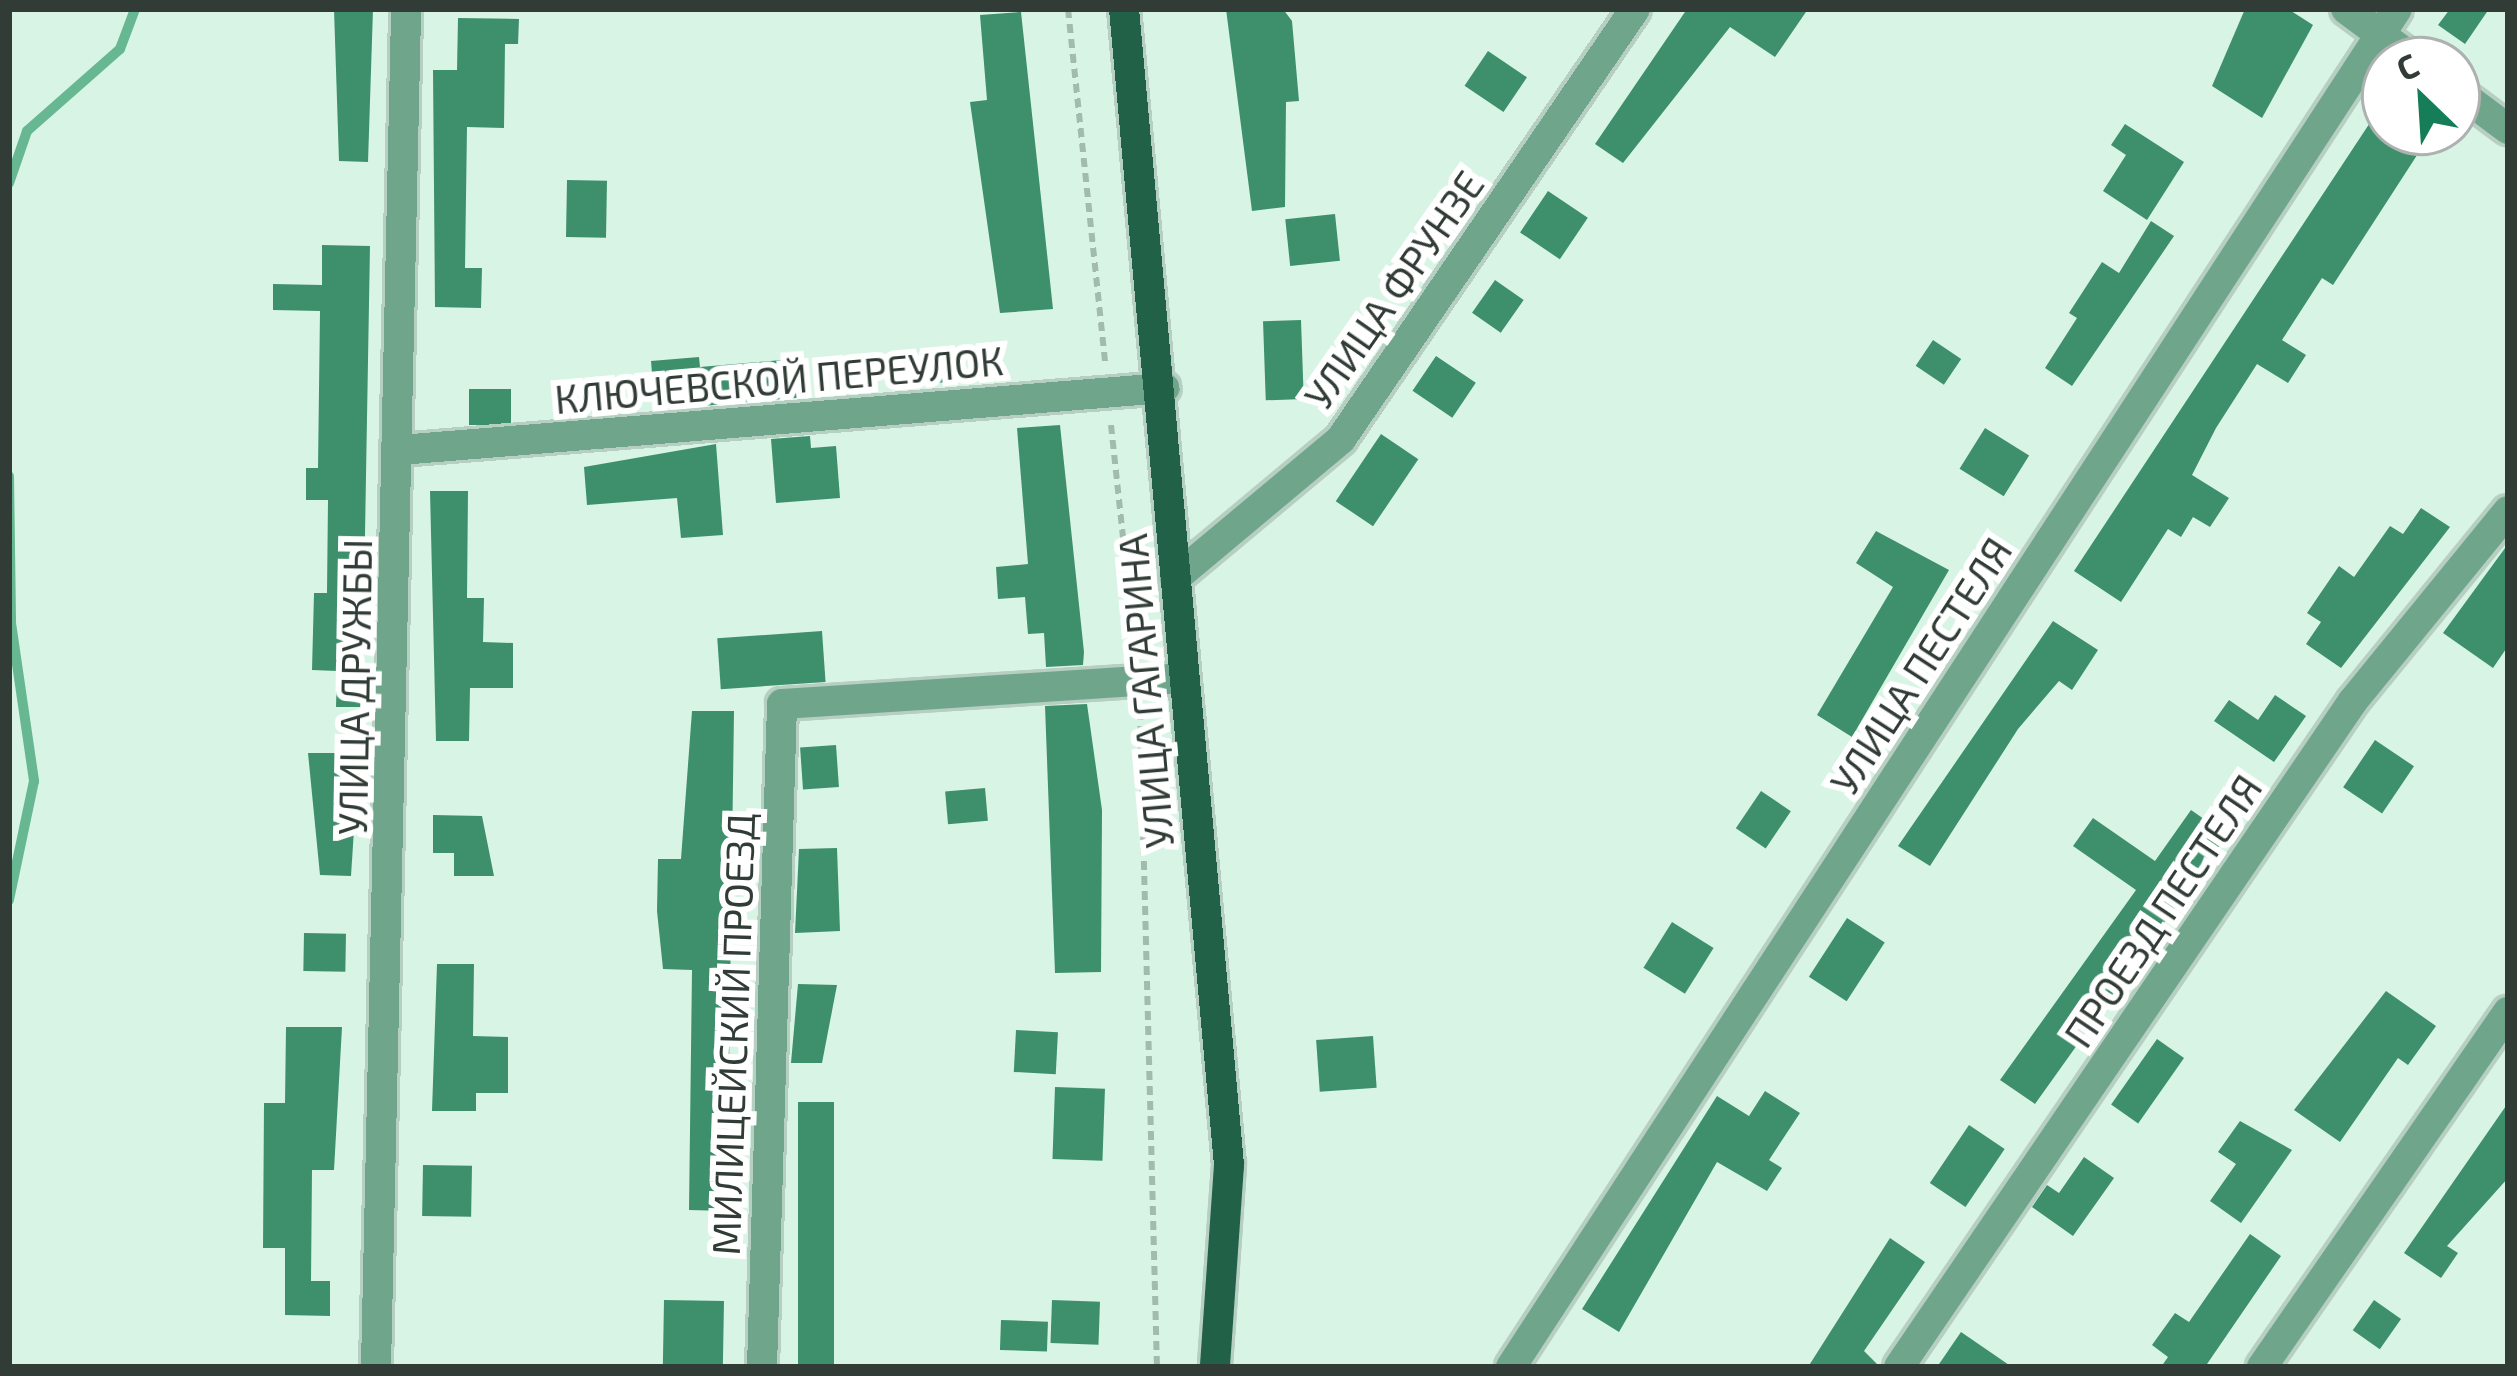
<!DOCTYPE html>
<html>
<head>
<meta charset="utf-8">
<style>
	body { margin:0 }
	#map { position:relative; width:2517px; height:1376px; overflow:hidden; background:#d8f4e5; font-family:"Exo 2",sans-serif }
	div>[style] { position:absolute }
	[style*='--x'] { left:calc(var(--x)*1px); top:calc(var(--y)*1px); width:calc(var(--w)*1px); rotate:calc(var(--a)*1deg) }
	.stream>* { height:10px; margin:-5px; padding:0 5px; transform-origin:5px; border-radius:5px; background:#67b792 }
	.building>* { inset:0; background:#3e8f6c; transform-origin:0 0 }
	.path>* { height:6px; margin-top:-3px; transform-origin:0; background:repeating-linear-gradient(90deg,#a3baae 0 9px,transparent 0 15px) }
	.roads { filter:drop-shadow(3px 0 #b7cfc2) drop-shadow(-3px 0 #b7cfc2) drop-shadow(0 3px #b7cfc2) drop-shadow(0 -3px #b7cfc2) }
	.minor>* { height:30px; margin:-15px; padding:0 15px; transform-origin:15px; border-radius:15px; background:#6fa68b }
	.major>* { height:30px; margin:-15px; padding:0 15px; transform-origin:15px; border-radius:15px; background:#206147 }
	span { translate:-50% -50%; white-space:nowrap; text-align:center; line-height:1.15; -webkit-text-stroke:12px #fff; paint-order:stroke }
	.street-label { font-size:39px; color:#313c36 }
	.frame { position:absolute; inset:0; border:12px solid #313c36; pointer-events:none }
	.north { position:absolute; left:2361px; top:36px; width:120px; height:120px; box-sizing:border-box; background:#fff; border:3px solid #adb1af; border-radius:50%; rotate:335deg; font-size:33px; font-weight:700; line-height:48px; text-align:center; color:#313c36 }
	.north::after { content:''; display:block; margin:auto; width:42px; height:54px; background:#157d58; clip-path:polygon(50% 0,100% 100%,50% 72%,0 100%) }
</style>
</head>
<body>
<div id="map">
	<div class="stream">
		<div style="--x:9;--y:183;--w:55;--a:-70.9"></div>
		<div style="--x:27;--y:131;--w:124;--a:-41.4"></div>
		<div style="--x:120;--y:49;--w:43;--a:-69.4"></div>
		<div style="--x:9;--y:476;--w:147;--a:89.2"></div>
		<div style="--x:11;--y:623;--w:160;--a:81.7"></div>
		<div style="--x:34;--y:781;--w:122;--a:101.9"></div>
	</div>
	<div class="building">
		<div style="clip-path:polygon(334px 9px,373px 9px,368px 162px,339px 161px)"></div>
		<div style="clip-path:polygon(1226px 9px,1283px 9px,1292px 21px,1299px 101px,1286px 102px,1285px 207px,1252px 211px)"></div>
		<div style="clip-path:polygon(1687px 9px,1808px 9px,1775px 57px,1730px 27px,1623px 163px,1595px 144px)"></div>
		<div style="clip-path:polygon(2245px 9px,2288px 9px,2313px 25px,2262px 118px,2212px 86px)"></div>
		<div style="clip-path:polygon(2450px 9px,2489px 9px,2465px 44px,2438px 25px)"></div>
		<div style="clip-path:polygon(1021px 12px,1053px 309px,1000px 313px,970px 102px,987px 100px,980px 15px)"></div>
		<div style="clip-path:polygon(458px 18px,519px 19px,518px 44px,505px 44px,504px 128px,467px 127px,465px 268px,482px 268px,481px 308px,435px 307px,433px 70px,457px 70px)"></div>
		<div style="left:1488px;top:51px;width:47px;height:42px;rotate:34deg"></div>
		<div style="clip-path:polygon(2385px 100px,2385px 132px,2432px 132px,2333px 285px,2322px 278px,2282px 340px,2306px 355px,2288px 383px,2257px 364px,2216px 428px,2192px 475px,2229px 498px,2210px 527px,2193px 517px,2181px 537px,2168px 529px,2121px 602px,2074px 571px)"></div>
		<div style="clip-path:polygon(2125px 124px,2184px 162px,2147px 220px,2103px 191px,2126px 155px,2111px 145px)"></div>
		<div style="left:567px;top:180px;width:40px;height:57px;rotate:1deg"></div>
		<div style="left:1548px;top:191px;width:48px;height:50px;rotate:34deg"></div>
		<div style="left:1335px;top:214px;width:47px;height:50px;rotate:84deg"></div>
		<div style="clip-path:polygon(2151px 221px,2174px 236px,2072px 386px,2045px 368px,2077px 318px,2069px 313px,2102px 262px,2119px 273px)"></div>
		<div style="clip-path:polygon(322px 245px,370px 246px,362px 707px,336px 707px,337px 671px,312px 670px,314px 593px,327px 593px,328px 500px,306px 500px,306px 468px,318px 468px,320px 311px,273px 310px,273px 284px,322px 285px)"></div>
		<div style="left:1495px;top:280px;width:35px;height:40px;rotate:35deg"></div>
		<div style="left:1301px;top:320px;width:79px;height:38px;rotate:88deg"></div>
		<div style="left:1933px;top:340px;width:34px;height:31px;rotate:34deg"></div>
		<div style="left:964px;top:351px;width:29px;height:32px;rotate:84deg"></div>
		<div style="left:1436px;top:356px;width:48px;height:42px;rotate:34deg"></div>
		<div style="clip-path:polygon(699px 357px,700px 367px,804px 358px,807px 397px,655px 410px,651px 361px)"></div>
		<div style="left:469px;top:389px;width:42px;height:36px"></div>
		<div style="clip-path:polygon(1060px 425px,1084px 652px,1083px 665px,1046px 667px,1044px 633px,1028px 634px,1025px 597px,998px 599px,996px 567px,1028px 564px,1017px 428px)"></div>
		<div style="left:1985px;top:428px;width:52px;height:48px;rotate:32deg"></div>
		<div style="left:1381px;top:434px;width:45px;height:81px;rotate:34deg"></div>
		<div style="clip-path:polygon(810px 436px,811px 448px,836px 446px,840px 498px,776px 503px,771px 439px)"></div>
		<div style="clip-path:polygon(716px 444px,723px 535px,681px 538px,677px 498px,587px 505px,584px 467px)"></div>
		<div style="clip-path:polygon(430px 491px,468px 491px,467px 598px,484px 598px,483px 642px,513px 643px,513px 688px,470px 688px,469px 741px,436px 741px)"></div>
		<div style="clip-path:polygon(2421px 508px,2450px 527px,2341px 668px,2306px 644px,2321px 622px,2307px 613px,2339px 566px,2354px 577px,2390px 526px,2403px 534px)"></div>
		<div style="clip-path:polygon(1876px 531px,1949px 570px,1852px 737px,1817px 715px,1893px 587px,1856px 563px)"></div>
		<div style="clip-path:polygon(2508px 544px,2508px 646px,2493px 668px,2443px 633px)"></div>
		<div style="clip-path:polygon(2053px 621px,2098px 650px,2072px 690px,2059px 681px,2018px 729px,1930px 866px,1898px 846px)"></div>
		<div style="left:822px;top:631px;width:51px;height:105px;rotate:86deg"></div>
		<div style="clip-path:polygon(2275px 695px,2306px 716px,2274px 762px,2214px 721px,2229px 700px,2258px 720px)"></div>
		<div style="clip-path:polygon(1087px 704px,1102px 810px,1101px 972px,1055px 973px,1045px 706px)"></div>
		<div style="clip-path:polygon(692px 711px,734px 711px,727px 1211px,689px 1210px,692px 970px,663px 969px,657px 911px,658px 859px,681px 859px)"></div>
		<div style="left:2375px;top:740px;width:47px;height:57px;rotate:34deg"></div>
		<div style="left:836px;top:745px;width:42px;height:36px;rotate:86deg"></div>
		<div style="clip-path:polygon(308px 753px,359px 753px,351px 876px,320px 875px)"></div>
		<div style="left:985px;top:788px;width:33px;height:40px;rotate:85deg"></div>
		<div style="left:1761px;top:791px;width:36px;height:45px;rotate:34deg"></div>
		<div style="clip-path:polygon(2191px 810px,2227px 835px,2035px 1104px,2000px 1080px,2136px 890px,2073px 846px,2093px 818px,2155px 861px)"></div>
		<div style="clip-path:polygon(433px 815px,482px 816px,494px 876px,454px 876px,454px 853px,433px 853px)"></div>
		<div style="clip-path:polygon(837px 848px,840px 931px,795px 933px,799px 849px)"></div>
		<div style="left:1847px;top:918px;width:45px;height:70px;rotate:33deg"></div>
		<div style="left:1672px;top:922px;width:49px;height:54px;rotate:32deg"></div>
		<div style="left:304px;top:933px;width:42px;height:38px;rotate:1deg"></div>
		<div style="clip-path:polygon(437px 964px,474px 964px,473px 1036px,508px 1037px,508px 1093px,476px 1093px,476px 1111px,432px 1111px)"></div>
		<div style="clip-path:polygon(798px 984px,837px 985px,822px 1063px,791px 1063px)"></div>
		<div style="clip-path:polygon(2386px 991px,2436px 1026px,2408px 1065px,2398px 1058px,2340px 1142px,2294px 1110px)"></div>
		<div style="clip-path:polygon(286px 1027px,342px 1027px,334px 1170px,312px 1170px,311px 1281px,330px 1281px,330px 1316px,285px 1315px,285px 1248px,263px 1248px,264px 1103px,285px 1103px)"></div>
		<div style="left:1016px;top:1030px;width:42px;height:42px;rotate:3deg"></div>
		<div style="left:1373px;top:1036px;width:52px;height:57px;rotate:86deg"></div>
		<div style="left:2157px;top:1039px;width:33px;height:80px;rotate:35deg"></div>
		<div style="left:1055px;top:1087px;width:50px;height:72px;rotate:2deg"></div>
		<div style="clip-path:polygon(1765px 1091px,1800px 1113px,1769px 1160px,1782px 1168px,1767px 1191px,1717px 1162px,1619px 1332px,1582px 1309px,1717px 1096px,1749px 1116px)"></div>
		<div style="left:798px;top:1102px;width:36px;height:265px"></div>
		<div style="clip-path:polygon(2508px 1103px,2508px 1178px,2447px 1246px,2458px 1253px,2441px 1278px,2404px 1253px)"></div>
		<div style="clip-path:polygon(2240px 1121px,2292px 1150px,2241px 1223px,2210px 1201px,2236px 1164px,2218px 1152px)"></div>
		<div style="left:1969px;top:1125px;width:43px;height:70px;rotate:34deg"></div>
		<div style="clip-path:polygon(2084px 1157px,2114px 1178px,2073px 1236px,2032px 1207px,2047px 1185px,2059px 1193px)"></div>
		<div style="left:423px;top:1165px;width:49px;height:51px;rotate:1deg"></div>
		<div style="clip-path:polygon(2250px 1234px,2281px 1256px,2205px 1367px,2161px 1367px,2168px 1357px,2152px 1345px,2175px 1313px,2189px 1322px)"></div>
		<div style="clip-path:polygon(1890px 1238px,1925px 1262px,1864px 1351px,1880px 1367px,1808px 1367px)"></div>
		<div style="left:664px;top:1300px;width:60px;height:67px;rotate:1deg"></div>
		<div style="left:1052px;top:1300px;width:48px;height:43px;rotate:2deg"></div>
		<div style="left:2374px;top:1300px;width:33px;height:37px;rotate:35deg"></div>
		<div style="left:1001px;top:1320px;width:47px;height:30px;rotate:2deg"></div>
		<div style="clip-path:polygon(1961px 1332px,2012px 1367px,1937px 1367px)"></div>
	</div>
	<div class="path">
		<div style="--x:1068;--y:9;--w:357;--a:84"></div>
		<div style="--x:1111;--y:425;--w:226;--a:83.9"></div>
		<div style="--x:1140;--y:711;--w:656;--a:88.52"></div>
	</div>
	<div class="roads">
		<div class="minor">
			<div style="--x:2346;--y:9;--w:86;--a:36.5"></div>
			<div style="--x:2457;--y:91;--w:64;--a:36.7"></div>
			<div style="--x:400;--y:450;--w:767;--a:-4.64"></div>
			<div style="--x:1175;--y:578;--w:217;--a:-39.9"></div>
			<div style="--x:1341;--y:439;--w:521;--a:-55.64"></div>
			<div style="--x:376;--y:1367;--w:1358;--a:-88.73"></div>
			<div style="--x:762;--y:1367;--w:663;--a:-88.27"></div>
			<div style="--x:782;--y:704;--w:401;--a:-3.7"></div>
			<div style="--x:1511;--y:1367;--w:1621;--a:-56.88"></div>
			<div style="--x:1899;--y:1367;--w:806;--a:-55.72"></div>
			<div style="--x:2353;--y:701;--w:245;--a:-50.8"></div>
			<div style="--x:2262;--y:1367;--w:432;--a:-55.3"></div>
		</div>
		<div class="major">
			<div style="--x:1124;--y:9;--w:1161;--a:84.81"></div>
			<div style="--x:1229;--y:1165;--w:202;--a:94"></div>
		</div>
	</div>
	<div class="street-label">
		<span style="left:1394px;top:290px;rotate:-55deg">УЛИЦА ФРУНЗЕ</span>
		<span style="left:779px;top:380px;rotate:-5deg">КЛЮЧЕВСКОЙ ПЕРЕУЛОК</span>
		<span style="left:1921px;top:666px;rotate:-57deg">УЛИЦА ПЕСТЕЛЯ</span>
		<span style="left:355px;top:687px;rotate:-89deg">УЛИЦА ДРУЖБЫ</span>
		<span style="left:1146px;top:691px;rotate:-95deg">УЛИЦА ГАГАРИНА</span>
		<span style="left:2163px;top:911px;rotate:-56deg">ПРОЕЗД ПЕСТЕЛЯ</span>
		<span style="left:733px;top:1034px;rotate:-88deg">МИЛИЦЕЙСКИЙ ПРОЕЗД</span>
	</div>
	<div class="frame"></div>
	<div class="north">С</div>
</div>
</body>
</html>
